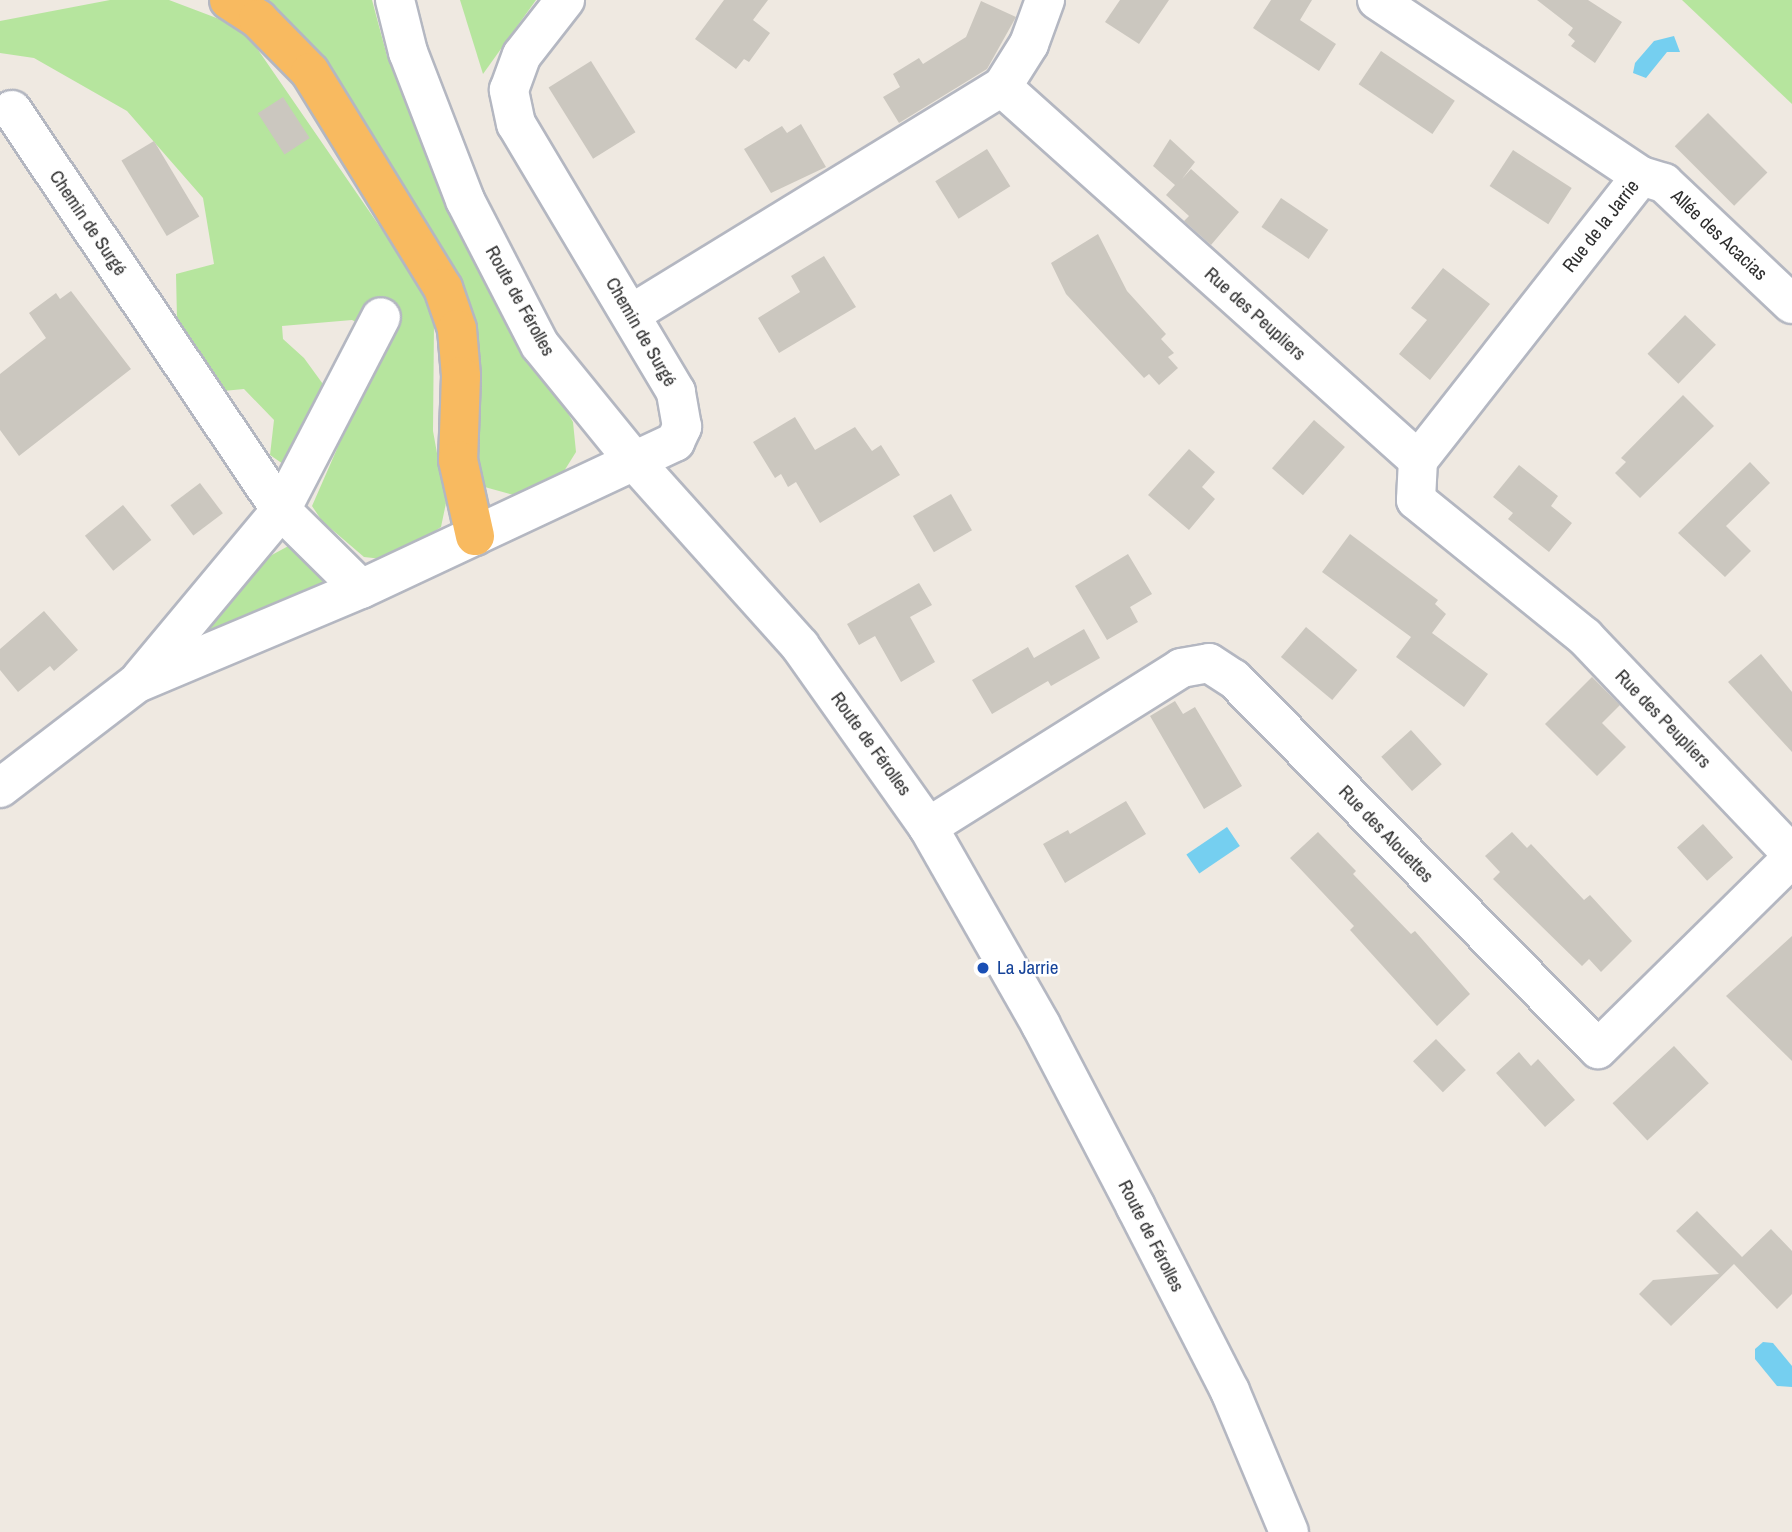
<!DOCTYPE html>
<html>
<head>
<meta charset="utf-8">
<style>
	body { margin:0 }
	#map { position:relative; width:1792px; height:1532px; overflow:hidden; background:#efe9e1; font-family:"Archivo Narrow",sans-serif }
	div>[style] { position:absolute }
	[style*='--x'] { left:calc(var(--x)*1px); top:calc(var(--y)*1px); width:calc(var(--w)*1px); rotate:calc(var(--a)*1deg) }
	.green>* { inset:0; background:#b6e59e }
	.water>* { inset:0; background:#75cff0; transform-origin:0 0 }
	.building>* { inset:0; background:#cbc7bf; transform-origin:0 0 }
	.roads { filter:drop-shadow(2px 0 #b4b7c1) drop-shadow(-2px 0 #b4b7c1) drop-shadow(0 2px #b4b7c1) drop-shadow(0 -2px #b4b7c1) }
	.minor>* { height:38px; margin:-19px; padding:0 19px; transform-origin:19px; border-radius:19px; background:#fff }
	.tertiary>* { height:38px; margin:-19px; padding:0 19px; transform-origin:19px; border-radius:19px; background:#fff }
	.trunk>* { height:38px; margin:-19px; padding:0 19px; transform-origin:19px; border-radius:19px; background:#f8ba60 }
	.dots>* { width:19px; height:19px; translate:-50% -50%; box-sizing:border-box; border:4px solid #fff; border-radius:50% }
	span { translate:-50% -50%; white-space:nowrap; text-align:center; line-height:1.15; -webkit-text-stroke:5px #fff; paint-order:stroke }
	.street-label { font-size:19px; color:#2e2e2e }
	.transit-label { font-size:19px; color:#164399 }
	.left { translate:0 -50%; text-align:left }
</style>
</head>
<body>
<div id="map">
	<div class="green">
		<div style="clip-path:polygon(110px 0,169px 0,243px 28px,420px 285px,434px 324px,433px 431px,446px 503px,441px 527px,391px 560px,364px 557px,322px 521px,312px 506px,386px 337px,352px 320px,282px 326px,283px 339px,304px 358px,328px 391px,286px 466px,270px 455px,274px 420px,244px 389px,223px 391px,177px 320px,176px 274px,214px 264px,203px 198px,127px 111px,34px 58px,0 53px,0 21px)"></div>
		<div style="clip-path:polygon(254px 0,372px 0,387px 56px,437px 181px,573px 422px,576px 452px,561px 476px,521px 497px,481px 486px,469px 457px,474px 360px)"></div>
		<div style="clip-path:polygon(460px 0,536px 0,483px 74px)"></div>
		<div style="clip-path:polygon(1682px 0,1792px 0,1792px 104px)"></div>
		<div style="clip-path:polygon(292px 544px,320px 567px,328px 584px,206px 638px,203px 632px,259px 562px)"></div>
	</div>
	<div class="water">
		<div style="clip-path:polygon(1674px 36px,1680px 52px,1667px 52px,1646px 78px,1633px 73px,1635px 63px,1654px 41px)"></div>
		<div style="left:1227px;top:827px;width:23px;height:49px;rotate:56deg"></div>
		<div style="clip-path:polygon(1763px 1342px,1773px 1343px,1792px 1366px,1792px 1387px,1777px 1386px,1755px 1359px,1755px 1349px)"></div>
	</div>
	<div class="building">
		<div style="clip-path:polygon(724px 0,768px 0,753px 20px,770px 33px,749px 62px,744px 59px,736px 69px,695px 39px)"></div>
		<div style="clip-path:polygon(1120px 0,1169px 0,1139px 44px,1105px 22px)"></div>
		<div style="clip-path:polygon(1271px 0,1312px 0,1300px 20px,1336px 44px,1319px 71px,1253px 28px)"></div>
		<div style="clip-path:polygon(1537px 0,1588px 0,1622px 22px,1595px 63px,1571px 46px,1575px 41px,1568px 35px,1573px 28px)"></div>
		<div style="clip-path:polygon(981px 1px,1016px 17px,987px 69px,899px 123px,883px 97px,900px 87px,893px 74px,919px 58px,923px 64px,966px 37px)"></div>
		<div style="left:1381px;top:51px;width:89px;height:40px;rotate:34deg"></div>
		<div style="left:591px;top:61px;width:84px;height:50px;rotate:58deg"></div>
		<div style="left:283px;top:97px;width:49px;height:30px;rotate:57deg"></div>
		<div style="left:1708px;top:113px;width:84px;height:47px;rotate:45deg"></div>
		<div style="clip-path:polygon(801px 124px,826px 167px,771px 193px,744px 149px,782px 126px,787px 133px)"></div>
		<div style="clip-path:polygon(1170px 139px,1195px 162px,1182px 179px,1191px 169px,1239px 212px,1211px 245px,1184px 221px,1189px 216px,1166px 195px,1175px 185px,1153px 166px)"></div>
		<div style="left:154px;top:141px;width:88px;height:38px;rotate:59deg"></div>
		<div style="left:987px;top:149px;width:44px;height:61px;rotate:58deg"></div>
		<div style="left:1513px;top:150px;width:70px;height:43px;rotate:33deg"></div>
		<div style="left:1281px;top:198px;width:57px;height:35px;rotate:34deg"></div>
		<div style="clip-path:polygon(1098px 234px,1127px 291px,1166px 334px,1161px 339px,1174px 353px,1168px 357px,1178px 368px,1159px 385px,1149px 374px,1144px 378px,1066px 294px,1051px 263px)"></div>
		<div style="clip-path:polygon(824px 256px,856px 307px,779px 353px,758px 318px,800px 292px,791px 276px)"></div>
		<div style="clip-path:polygon(1443px 268px,1490px 304px,1430px 380px,1399px 354px,1427px 320px,1411px 308px)"></div>
		<div style="clip-path:polygon(71px 291px,131px 369px,19px 456px,0 430px,0 374px,46px 338px,29px 313px,56px 293px,60px 299px)"></div>
		<div style="left:1685px;top:315px;width:43px;height:54px;rotate:44deg"></div>
		<div style="clip-path:polygon(1683px 395px,1714px 426px,1640px 498px,1615px 473px,1626px 462px,1621px 458px)"></div>
		<div style="clip-path:polygon(795px 417px,815px 450px,855px 427px,872px 451px,881px 445px,900px 475px,820px 523px,796px 482px,788px 487px,781px 474px,775px 478px,753px 442px)"></div>
		<div style="left:1314px;top:420px;width:41px;height:64px;rotate:41deg"></div>
		<div style="clip-path:polygon(1189px 449px,1215px 472px,1202px 487px,1215px 499px,1189px 530px,1148px 495px)"></div>
		<div style="clip-path:polygon(1750px 462px,1770px 483px,1726px 526px,1751px 551px,1725px 577px,1678px 533px)"></div>
		<div style="clip-path:polygon(1519px 465px,1558px 496px,1551px 506px,1572px 523px,1549px 552px,1508px 519px,1513px 513px,1493px 497px)"></div>
		<div style="left:200px;top:483px;width:38px;height:37px;rotate:53deg"></div>
		<div style="left:951px;top:494px;width:42px;height:44px;rotate:60deg"></div>
		<div style="left:123px;top:505px;width:45px;height:49px;rotate:51deg"></div>
		<div style="clip-path:polygon(1350px 534px,1438px 600px,1435px 604px,1446px 614px,1432px 633px,1488px 674px,1464px 707px,1396px 657px,1411px 637px,1322px 572px)"></div>
		<div style="clip-path:polygon(1128px 554px,1152px 594px,1130px 607px,1138px 622px,1107px 640px,1075px 586px)"></div>
		<div style="clip-path:polygon(919px 583px,932px 605px,910px 617px,935px 662px,901px 682px,875px 636px,859px 645px,847px 624px)"></div>
		<div style="clip-path:polygon(44px 611px,78px 650px,54px 671px,50px 666px,18px 692px,0 670px,0 649px)"></div>
		<div style="left:1306px;top:627px;width:67px;height:39px;rotate:40deg"></div>
		<div style="clip-path:polygon(1084px 629px,1100px 658px,1051px 686px,1048px 681px,992px 714px,972px 680px,1028px 647px,1034px 658px)"></div>
		<div style="clip-path:polygon(1761px 654px,1792px 692px,1792px 752px,1728px 682px)"></div>
		<div style="clip-path:polygon(1592px 677px,1620px 705px,1602px 723px,1626px 747px,1597px 776px,1545px 724px)"></div>
		<div style="clip-path:polygon(1175px 701px,1183px 714px,1195px 707px,1242px 786px,1204px 809px,1150px 716px)"></div>
		<div style="left:1411px;top:730px;width:46px;height:40px;rotate:48deg"></div>
		<div style="clip-path:polygon(1126px 801px,1146px 834px,1065px 883px,1043px 844px,1068px 830px,1070px 834px)"></div>
		<div style="left:1703px;top:824px;width:45px;height:35px;rotate:48deg"></div>
		<div style="clip-path:polygon(1318px 832px,1356px 871px,1353px 874px,1411px 934px,1415px 931px,1470px 994px,1437px 1026px,1350px 930px,1354px 926px,1290px 858px)"></div>
		<div style="clip-path:polygon(1512px 832px,1527px 848px,1531px 844px,1584px 900px,1590px 895px,1632px 941px,1601px 972px,1589px 959px,1582px 966px,1493px 879px,1500px 872px,1485px 856px)"></div>
		<div style="clip-path:polygon(1792px 936px,1792px 1061px,1726px 996px)"></div>
		<div style="left:1436px;top:1039px;width:43px;height:32px;rotate:46deg"></div>
		<div style="left:1674px;top:1046px;width:51px;height:84px;rotate:47deg"></div>
		<div style="clip-path:polygon(1519px 1052px,1531px 1066px,1538px 1059px,1575px 1100px,1545px 1127px,1496px 1073px)"></div>
		<div style="clip-path:polygon(1697px 1211px,1742px 1257px,1771px 1229px,1792px 1251px,1792px 1294px,1777px 1309px,1734px 1264px,1671px 1326px,1639px 1294px,1653px 1280px,1719px 1274px,1676px 1231px)"></div>
	</div>
	<div class="roads">
		<div class="minor">
			<div style="--x:1377;--y:0;--w:317;--a:33.7"></div>
			<div style="--x:1641;--y:176;--w:361;--a:128.1"></div>
			<div style="--x:1002;--y:87;--w:559;--a:41.88"></div>
			<div style="--x:1418;--y:460;--w:40;--a:92.9"></div>
			<div style="--x:1416;--y:500;--w:218;--a:39"></div>
			<div style="--x:1585;--y:637;--w:300;--a:46.4"></div>
			<div style="--x:12;--y:110;--w:482;--a:56.1"></div>
			<div style="--x:281;--y:510;--w:112;--a:44.6"></div>
			<div style="--x:1641;--y:176;--w:24;--a:17"></div>
			<div style="--x:1664;--y:183;--w:176;--a:43.4"></div>
			<div style="--x:631;--y:314;--w:435;--a:-31.5"></div>
			<div style="--x:1002;--y:87;--w:51;--a:-57.9"></div>
			<div style="--x:1029;--y:44;--w:47;--a:-70"></div>
			<div style="--x:141;--y:678;--w:219;--a:-50.2"></div>
			<div style="--x:281;--y:510;--w:217;--a:-62.6"></div>
			<div style="--x:0;--y:788;--w:173;--a:-37.5"></div>
			<div style="--x:137;--y:683;--w:243;--a:-22.8"></div>
			<div style="--x:361;--y:589;--w:347;--a:-25.1"></div>
			<div style="--x:675;--y:442;--w:17;--a:-65"></div>
			<div style="--x:682;--y:427;--w:36;--a:-100"></div>
			<div style="--x:676;--y:392;--w:312;--a:-120.8"></div>
			<div style="--x:516;--y:124;--w:35;--a:-102"></div>
			<div style="--x:509;--y:90;--w:37;--a:-70"></div>
			<div style="--x:522;--y:55;--w:70;--a:-52"></div>
			<div style="--x:1289;--y:1532;--w:153;--a:-112.7"></div>
			<div style="--x:1230;--y:1391;--w:207;--a:-117.1"></div>
			<div style="--x:1136;--y:1207;--w:205;--a:-117.6"></div>
			<div style="--x:1041;--y:1025;--w:228;--a:-119.7"></div>
			<div style="--x:928;--y:827;--w:299;--a:-32.1"></div>
			<div style="--x:1181;--y:668;--w:28;--a:-10"></div>
			<div style="--x:1209;--y:663;--w:30;--a:33"></div>
			<div style="--x:1234;--y:679;--w:519;--a:45.47"></div>
			<div style="--x:1598;--y:1049;--w:272;--a:-44.6"></div>
		</div>
		<div class="tertiary">
			<div style="--x:395;--y:0;--w:54;--a:76"></div>
			<div style="--x:408;--y:52;--w:159;--a:68.9"></div>
			<div style="--x:465;--y:200;--w:163;--a:62.7"></div>
			<div style="--x:540;--y:345;--w:152;--a:50.9"></div>
			<div style="--x:636;--y:463;--w:246;--a:48.1"></div>
			<div style="--x:800;--y:646;--w:222;--a:54.7"></div>
		</div>
		<div class="trunk">
			<div style="--x:229;--y:0;--w:35;--a:33"></div>
			<div style="--x:258;--y:19;--w:74;--a:45.5"></div>
			<div style="--x:310;--y:72;--w:254;--a:58.4"></div>
			<div style="--x:443;--y:288;--w:43;--a:71.1"></div>
			<div style="--x:457;--y:329;--w:47;--a:85.1"></div>
			<div style="--x:461;--y:376;--w:84;--a:92"></div>
			<div style="--x:458;--y:460;--w:78;--a:77.4"></div>
		</div>
	</div>
	<div class="dots">
		<div style="left:983px;top:968px;background:#1a4fb4"></div>
	</div>
	<div class="street-label">
		<span style="left:88px;top:223px;rotate:56deg">Chemin de Surgé</span>
		<span style="left:1601px;top:226px;rotate:-52deg">Rue de la Jarrie</span>
		<span style="left:1719px;top:235px;rotate:43deg">Allée des Acacias</span>
		<span style="left:520px;top:301px;rotate:61deg">Route de Férolles</span>
		<span style="left:1255px;top:314px;rotate:42deg">Rue des Peupliers</span>
		<span style="left:641px;top:332px;rotate:60deg">Chemin de Surgé</span>
		<span style="left:1663px;top:719px;rotate:46deg">Rue des Peupliers</span>
		<span style="left:871px;top:744px;rotate:54deg">Route de Férolles</span>
		<span style="left:1386px;top:834px;rotate:46deg">Rue des Alouettes</span>
		<span style="left:1151px;top:1236px;rotate:63deg">Route de Férolles</span>
	</div>
	<div class="transit-label">
		<span class="left" style="left:997px;top:968px">La Jarrie</span>
	</div>
</div>
</body>
</html>
